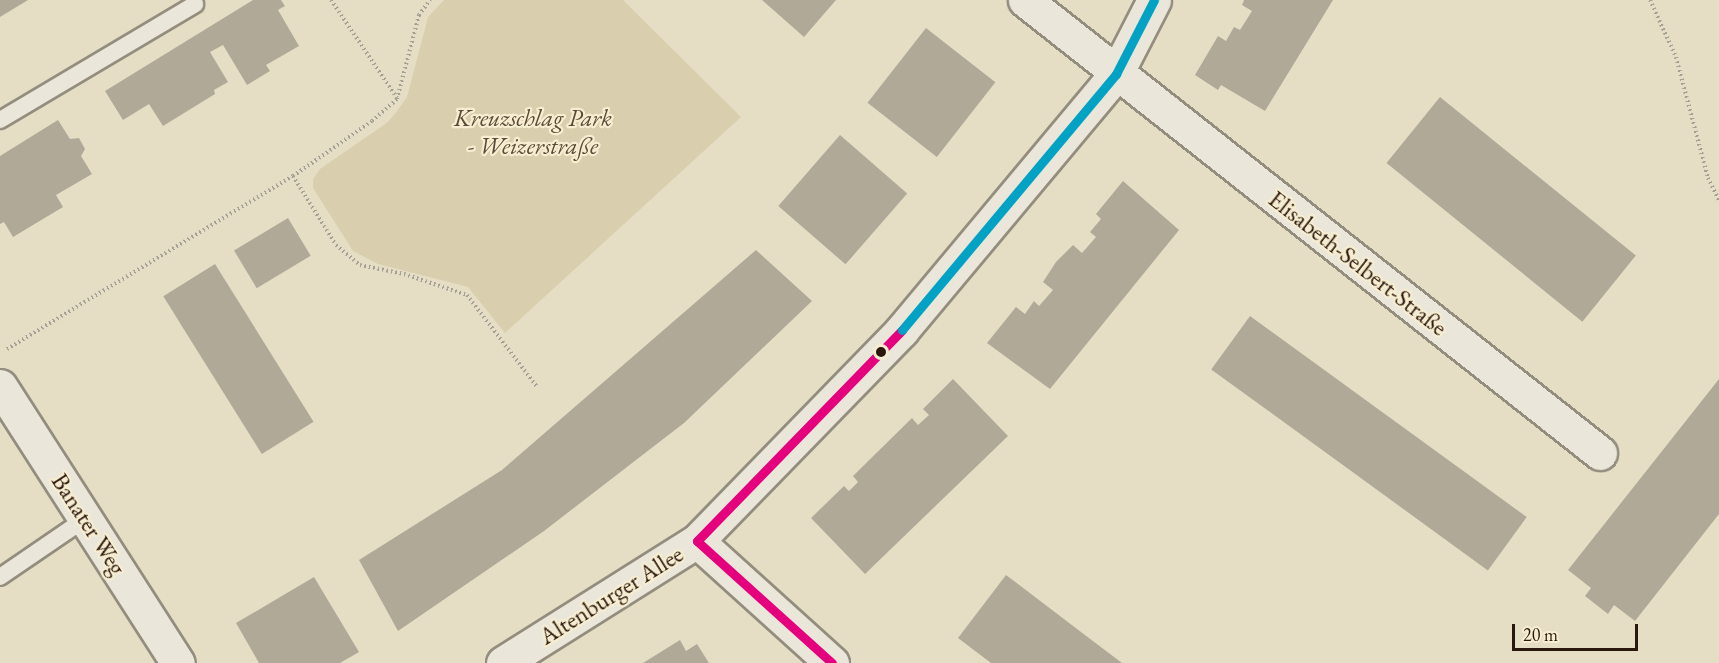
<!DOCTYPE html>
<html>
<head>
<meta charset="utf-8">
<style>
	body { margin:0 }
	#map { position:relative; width:1719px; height:663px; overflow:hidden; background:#e5dec5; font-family:"EB Garamond",serif }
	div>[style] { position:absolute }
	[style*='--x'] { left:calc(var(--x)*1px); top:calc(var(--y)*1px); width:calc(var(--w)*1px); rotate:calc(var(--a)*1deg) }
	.green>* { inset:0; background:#d9cfae }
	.building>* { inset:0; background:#b0a998; transform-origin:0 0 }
	.path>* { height:4px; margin-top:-2px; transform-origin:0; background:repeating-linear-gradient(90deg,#a5a096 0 1.5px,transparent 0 4.5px) }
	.roads { filter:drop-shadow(2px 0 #938d7e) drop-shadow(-2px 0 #938d7e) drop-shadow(0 2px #938d7e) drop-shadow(0 -2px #938d7e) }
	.lane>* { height:16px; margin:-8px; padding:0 8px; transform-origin:8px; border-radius:8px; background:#eae6d9 }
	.street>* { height:33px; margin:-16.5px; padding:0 16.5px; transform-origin:16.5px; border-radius:16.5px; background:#eae6d9 }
	.bus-1>* { height:9px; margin:-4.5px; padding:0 4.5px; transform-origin:4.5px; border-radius:4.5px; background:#e5007d }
	.bus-2>* { height:9px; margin:-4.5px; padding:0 4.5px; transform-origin:4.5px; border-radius:4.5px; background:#02a2c4 }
	.dots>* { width:16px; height:16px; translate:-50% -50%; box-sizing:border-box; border:3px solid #f7eed1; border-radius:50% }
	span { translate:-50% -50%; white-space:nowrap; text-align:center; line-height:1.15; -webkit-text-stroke:4.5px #f7eed1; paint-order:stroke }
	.park-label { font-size:24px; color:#5c4a38; font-style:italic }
	.street-label { font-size:24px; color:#2a170d }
	.scale { position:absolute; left:1512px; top:624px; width:126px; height:27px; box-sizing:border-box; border:3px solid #2a170d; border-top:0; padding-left:8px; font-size:18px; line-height:21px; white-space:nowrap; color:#2a170d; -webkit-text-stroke:4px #f7eed1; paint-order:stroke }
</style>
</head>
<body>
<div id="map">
	<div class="green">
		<div style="clip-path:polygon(444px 0,623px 0,741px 117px,505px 333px,468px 287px,378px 264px,353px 251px,313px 188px,313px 179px,320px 169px,388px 122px,397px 111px,407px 97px,428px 17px)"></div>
	</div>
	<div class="building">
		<div style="clip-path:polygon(0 0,28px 0,0 17px)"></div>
		<div style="clip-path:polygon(253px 0,281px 0,285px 6px,278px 10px,299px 46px,266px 65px,270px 71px,247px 85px,223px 45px,210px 52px,228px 82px,214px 90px,215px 94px,163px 126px,149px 104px,123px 120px,105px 91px)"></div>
		<div style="clip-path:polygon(762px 0,836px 0,804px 37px)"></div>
		<div style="clip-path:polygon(1244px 0,1333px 0,1265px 111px,1221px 85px,1218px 90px,1195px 75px,1218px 36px,1226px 41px,1234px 27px,1240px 30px,1252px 11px,1242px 5px)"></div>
		<div style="left:926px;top:28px;width:88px;height:95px;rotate:38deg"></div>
		<div style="left:1440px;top:97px;width:252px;height:85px;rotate:39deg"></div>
		<div style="clip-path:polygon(58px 120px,70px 139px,79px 138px,85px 149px,81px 156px,92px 174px,56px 195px,63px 207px,13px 237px,4px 222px,0 224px,0 156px)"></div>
		<div style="left:840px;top:135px;width:89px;height:94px;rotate:41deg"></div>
		<div style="clip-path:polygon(1123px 181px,1179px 230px,1050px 389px,987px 343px,1016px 307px,1025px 314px,1034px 301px,1039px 306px,1053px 290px,1043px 282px,1056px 262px,1073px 245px,1082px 253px,1096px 237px,1090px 232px,1101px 219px,1096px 214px)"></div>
		<div style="left:288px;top:218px;width:44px;height:63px;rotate:59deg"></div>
		<div style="clip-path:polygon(756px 250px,812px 301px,684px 423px,544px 531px,398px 631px,359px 560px,502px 470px)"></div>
		<div style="left:215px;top:264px;width:186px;height:61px;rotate:58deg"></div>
		<div style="left:1250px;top:316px;width:342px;height:66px;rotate:36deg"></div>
		<div style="clip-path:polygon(953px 379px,1008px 436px,865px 574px,811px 518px,844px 486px,849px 491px,858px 482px,853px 476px,912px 418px,918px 425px,929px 415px,923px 409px)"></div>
		<div style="clip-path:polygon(1719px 379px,1719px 514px,1635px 621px,1614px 605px,1608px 614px,1585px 596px,1591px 588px,1568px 570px)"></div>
		<div style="clip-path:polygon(1006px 575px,1081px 632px,1122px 663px,991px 663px,958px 638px)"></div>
		<div style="clip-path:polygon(314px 577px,359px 652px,340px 663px,259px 663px,236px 623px)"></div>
		<div style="clip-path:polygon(680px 640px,686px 651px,697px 644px,709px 663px,643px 663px)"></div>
	</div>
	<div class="path">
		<div style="--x:331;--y:0;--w:118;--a:56"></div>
		<div style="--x:1650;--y:0;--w:63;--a:65.5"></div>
		<div style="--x:1676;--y:57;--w:125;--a:75.2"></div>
		<div style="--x:1708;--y:178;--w:25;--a:64"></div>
		<div style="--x:293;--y:176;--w:81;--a:58.1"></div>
		<div style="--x:336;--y:245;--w:31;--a:40"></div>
		<div style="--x:360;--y:265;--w:45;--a:11.6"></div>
		<div style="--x:404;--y:274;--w:66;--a:18.4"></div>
		<div style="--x:467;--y:295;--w:116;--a:52.7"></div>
		<div style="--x:7;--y:349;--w:334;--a:-31.2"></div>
		<div style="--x:293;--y:176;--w:96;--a:-34.8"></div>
		<div style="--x:372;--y:121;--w:33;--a:-41"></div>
		<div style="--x:397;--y:99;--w:87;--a:-75.3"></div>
		<div style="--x:419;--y:15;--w:19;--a:-54"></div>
	</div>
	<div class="roads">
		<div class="lane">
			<div style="--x:0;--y:120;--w:227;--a:-30.7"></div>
			<div style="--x:0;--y:577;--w:103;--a:-34.3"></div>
		</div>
		<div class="street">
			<div style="--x:1025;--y:0;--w:732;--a:38.23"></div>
			<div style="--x:0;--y:386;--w:329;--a:57.3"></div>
			<div style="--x:697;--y:541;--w:182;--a:42.1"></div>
			<div style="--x:503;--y:663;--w:229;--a:-32.2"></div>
			<div style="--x:697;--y:541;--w:294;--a:-45.8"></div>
			<div style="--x:902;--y:330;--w:334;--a:-50.1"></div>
			<div style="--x:1116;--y:74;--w:83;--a:-62.8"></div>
		</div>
	</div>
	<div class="bus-1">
		<div style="--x:697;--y:541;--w:294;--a:-45.8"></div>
		<div style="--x:697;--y:541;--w:182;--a:42.1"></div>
	</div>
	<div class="bus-2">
		<div style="--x:902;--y:330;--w:334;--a:-50.1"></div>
		<div style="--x:1116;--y:74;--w:83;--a:-62.8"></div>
	</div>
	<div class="dots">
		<div style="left:881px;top:352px;background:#2a170d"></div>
	</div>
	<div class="park-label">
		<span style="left:533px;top:132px">Kreuzschlag Park<br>- Weizerstraße</span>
	</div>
	<div class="street-label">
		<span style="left:1358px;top:263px;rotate:38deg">Elisabeth-Selbert-Straße</span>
		<span style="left:89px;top:524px;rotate:57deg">Banater Weg</span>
		<span style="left:611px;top:595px;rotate:-32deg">Altenburger Allee</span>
	</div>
	<div class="scale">20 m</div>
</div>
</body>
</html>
